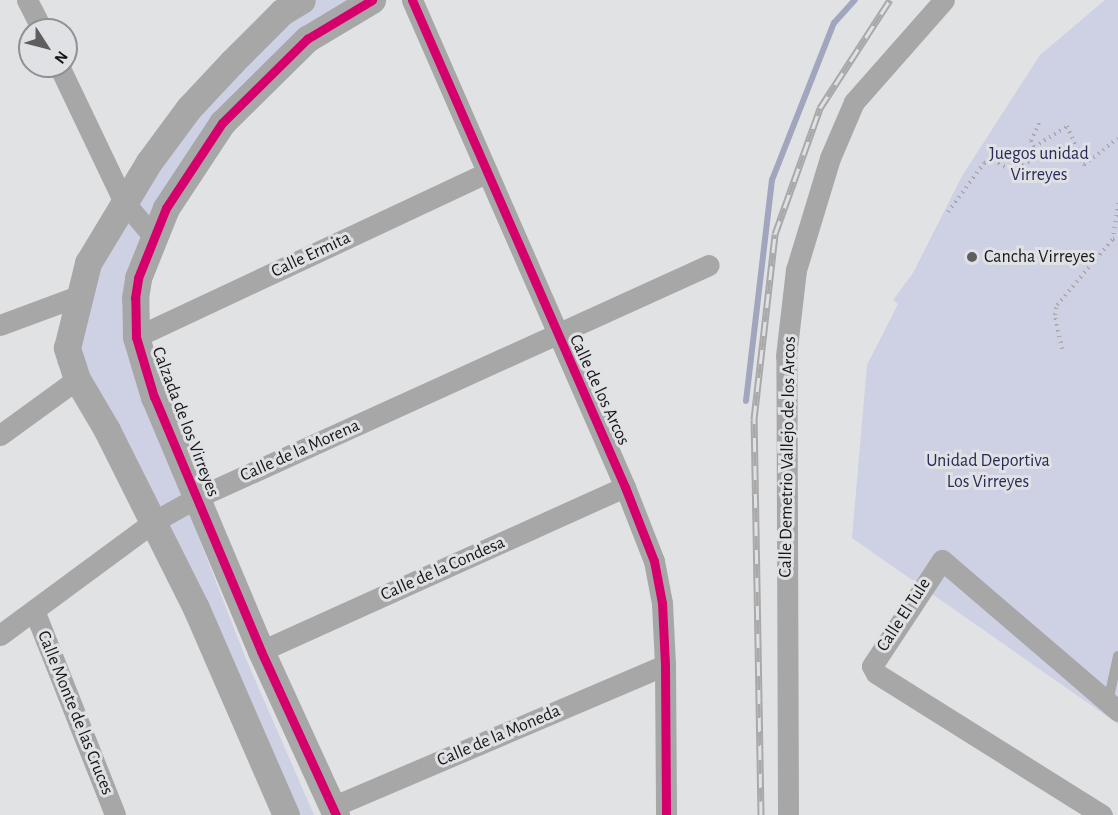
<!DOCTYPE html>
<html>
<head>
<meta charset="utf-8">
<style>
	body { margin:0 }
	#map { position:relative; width:1118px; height:815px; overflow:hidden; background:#e1e2e4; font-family:"Alegreya Sans",sans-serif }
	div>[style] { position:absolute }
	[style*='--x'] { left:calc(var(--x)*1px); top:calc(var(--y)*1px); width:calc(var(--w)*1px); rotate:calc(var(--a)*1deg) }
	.green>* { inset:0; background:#ced0e4 }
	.stream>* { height:6px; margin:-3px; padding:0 3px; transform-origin:3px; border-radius:3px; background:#a2a5be }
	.path>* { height:4px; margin-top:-2px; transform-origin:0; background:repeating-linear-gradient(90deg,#a9a9a9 0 1.5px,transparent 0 6px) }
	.service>* { height:10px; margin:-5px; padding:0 5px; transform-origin:5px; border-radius:5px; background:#a8a7a8 }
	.minor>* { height:21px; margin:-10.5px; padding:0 10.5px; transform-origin:10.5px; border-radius:10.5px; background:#a8a7a8 }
	.tertiary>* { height:27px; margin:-13.5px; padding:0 13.5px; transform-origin:13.5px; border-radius:13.5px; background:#a8a7a8 }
	.rail>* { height:7px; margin-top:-3.5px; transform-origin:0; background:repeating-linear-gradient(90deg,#e0e1e5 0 14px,#aaa9a9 0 28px); box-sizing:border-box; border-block:2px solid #aaa9a9 }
	.cycleway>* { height:9px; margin:-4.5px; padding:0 4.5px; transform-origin:4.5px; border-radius:4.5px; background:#d6006c }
	.dots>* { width:16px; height:16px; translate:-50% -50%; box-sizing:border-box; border:3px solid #e0e1e5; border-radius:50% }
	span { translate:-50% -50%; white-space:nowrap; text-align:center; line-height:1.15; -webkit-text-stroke:6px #e0e1e5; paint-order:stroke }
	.park-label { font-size:18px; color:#282a58 }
	.street-label { font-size:18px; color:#171718 }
	.poi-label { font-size:18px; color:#171718 }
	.left { translate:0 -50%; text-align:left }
	.north { position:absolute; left:18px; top:18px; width:60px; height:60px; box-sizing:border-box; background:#e0e1e5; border:2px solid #909093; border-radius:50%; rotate:126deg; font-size:16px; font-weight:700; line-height:24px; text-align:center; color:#171718 }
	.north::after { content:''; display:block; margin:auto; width:21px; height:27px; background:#5e5e5f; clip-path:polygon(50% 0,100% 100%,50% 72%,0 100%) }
</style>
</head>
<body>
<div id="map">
	<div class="green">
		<div style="clip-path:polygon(295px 0,368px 0,218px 124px,128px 289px,126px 351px,246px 659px,314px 815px,276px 815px,156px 534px,57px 363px,86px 260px,158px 135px)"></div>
		<div style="clip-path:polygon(1105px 0,1118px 0,1118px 724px,852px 538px,867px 365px,898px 304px,893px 300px,913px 273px,962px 176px,1040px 55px)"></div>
	</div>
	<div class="stream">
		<div style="--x:746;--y:401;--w:223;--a:-83.3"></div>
		<div style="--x:772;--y:180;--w:169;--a:-68.5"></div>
		<div style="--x:834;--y:23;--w:31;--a:-48"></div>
	</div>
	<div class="path">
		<div style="--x:1034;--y:147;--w:39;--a:-32"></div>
		<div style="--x:1067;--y:126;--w:43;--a:66.4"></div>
		<div style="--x:1084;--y:165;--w:43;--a:-38.5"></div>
		<div style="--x:1118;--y:203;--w:36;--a:98"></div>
		<div style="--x:1113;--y:239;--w:5;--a:-11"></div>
		<div style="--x:948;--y:212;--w:61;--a:-53.7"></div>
		<div style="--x:984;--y:163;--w:9;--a:-18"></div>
		<div style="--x:993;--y:160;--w:22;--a:30"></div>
		<div style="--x:1012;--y:171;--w:19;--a:-28"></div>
		<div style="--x:1029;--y:162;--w:16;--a:-72"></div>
		<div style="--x:1034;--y:147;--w:7;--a:-117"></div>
		<div style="--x:1031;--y:141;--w:20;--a:-66"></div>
		<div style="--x:1062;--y:349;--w:35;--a:-102"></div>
		<div style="--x:1055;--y:315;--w:10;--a:-79"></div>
		<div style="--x:1057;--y:305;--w:87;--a:-49.7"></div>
	</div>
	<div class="service">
		<div style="--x:1108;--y:702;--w:47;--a:-77.7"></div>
	</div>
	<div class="minor">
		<div style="--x:27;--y:0;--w:34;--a:63"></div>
		<div style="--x:412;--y:0;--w:532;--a:66.38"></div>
		<div style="--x:625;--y:487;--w:79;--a:68.6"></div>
		<div style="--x:654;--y:561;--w:43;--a:79.2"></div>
		<div style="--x:662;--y:603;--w:62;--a:87.2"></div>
		<div style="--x:665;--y:665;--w:150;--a:89.6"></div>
		<div style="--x:59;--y:66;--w:151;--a:64.5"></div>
		<div style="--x:124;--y:202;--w:45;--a:49.5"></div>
		<div style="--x:0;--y:325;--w:83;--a:-20.4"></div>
		<div style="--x:136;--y:337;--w:387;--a:-25.1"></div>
		<div style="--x:0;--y:435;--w:95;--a:-36"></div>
		<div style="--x:34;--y:610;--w:220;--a:68.4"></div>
		<div style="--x:0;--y:635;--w:190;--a:-36.4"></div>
		<div style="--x:153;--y:522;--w:49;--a:-29.2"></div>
		<div style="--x:196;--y:498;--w:563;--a:-24.43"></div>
		<div style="--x:261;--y:651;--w:399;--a:-24.3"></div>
		<div style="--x:332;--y:807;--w:362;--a:-23.1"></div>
		<div style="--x:788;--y:815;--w:459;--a:-90.2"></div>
		<div style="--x:786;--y:356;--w:87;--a:-83.4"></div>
		<div style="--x:796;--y:270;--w:117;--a:-73.1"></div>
		<div style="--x:830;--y:158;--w:61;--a:-66.8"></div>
		<div style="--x:854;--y:102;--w:136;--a:-48.6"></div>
		<div style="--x:1102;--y:815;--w:267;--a:-147.9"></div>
		<div style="--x:876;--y:673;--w:8;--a:-120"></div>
		<div style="--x:872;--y:666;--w:127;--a:-56.6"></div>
		<div style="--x:942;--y:560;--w:232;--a:40.6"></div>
	</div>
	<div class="tertiary">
		<div style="--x:286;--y:815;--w:226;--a:-113.5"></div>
		<div style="--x:196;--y:608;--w:199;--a:-116.6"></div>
		<div style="--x:107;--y:430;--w:59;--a:-120.5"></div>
		<div style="--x:77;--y:379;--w:33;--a:-108"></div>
		<div style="--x:67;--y:348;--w:88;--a:-76.1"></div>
		<div style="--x:88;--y:263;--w:118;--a:-58.9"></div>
		<div style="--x:149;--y:162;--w:67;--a:-53.5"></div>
		<div style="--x:189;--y:108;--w:63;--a:-46.9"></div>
		<div style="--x:232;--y:62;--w:71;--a:-45"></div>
		<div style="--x:282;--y:12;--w:23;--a:-31"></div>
		<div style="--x:336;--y:815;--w:180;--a:-114.6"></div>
		<div style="--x:261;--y:651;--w:276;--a:-112.8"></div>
		<div style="--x:154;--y:397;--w:63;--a:-106.7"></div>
		<div style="--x:136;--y:337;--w:39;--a:-91"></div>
		<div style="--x:135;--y:298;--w:20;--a:-81"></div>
		<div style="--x:138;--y:278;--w:75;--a:-68.2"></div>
		<div style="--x:166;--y:208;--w:102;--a:-56.6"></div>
		<div style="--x:222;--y:123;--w:120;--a:-44.7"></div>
		<div style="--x:307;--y:39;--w:76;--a:-31"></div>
	</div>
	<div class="rail">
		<div style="--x:761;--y:815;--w:396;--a:-91"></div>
		<div style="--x:754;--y:419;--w:186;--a:-83.5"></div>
		<div style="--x:775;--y:234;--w:134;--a:-70.3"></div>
		<div style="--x:820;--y:108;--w:129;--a:-57.1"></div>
	</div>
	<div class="cycleway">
		<div style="--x:412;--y:0;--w:532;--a:66.38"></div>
		<div style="--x:625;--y:487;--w:79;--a:68.6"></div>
		<div style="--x:654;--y:561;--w:43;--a:79.2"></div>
		<div style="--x:662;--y:603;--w:62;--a:87.2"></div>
		<div style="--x:665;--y:665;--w:150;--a:89.6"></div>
		<div style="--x:336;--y:815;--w:180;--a:-114.6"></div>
		<div style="--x:261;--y:651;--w:276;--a:-112.8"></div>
		<div style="--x:154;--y:397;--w:63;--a:-106.7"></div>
		<div style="--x:136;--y:337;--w:39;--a:-91"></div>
		<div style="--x:135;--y:298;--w:20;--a:-81"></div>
		<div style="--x:138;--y:278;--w:75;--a:-68.2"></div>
		<div style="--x:166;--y:208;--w:102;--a:-56.6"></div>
		<div style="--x:222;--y:123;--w:120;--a:-44.7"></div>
		<div style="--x:307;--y:39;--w:76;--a:-31"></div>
	</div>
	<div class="dots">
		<div style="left:972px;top:257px;background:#5e5e5f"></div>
	</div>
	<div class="park-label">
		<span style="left:1039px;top:165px">Juegos unidad<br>Virreyes</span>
		<span style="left:988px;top:472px">Unidad Deportiva<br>Los Virreyes</span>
	</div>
	<div class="street-label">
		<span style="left:311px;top:255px;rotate:-25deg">Calle Ermita</span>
		<span style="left:599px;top:390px;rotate:65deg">Calle de los Arcos</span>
		<span style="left:185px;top:422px;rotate:69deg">Calzada de los Virreyes</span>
		<span style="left:300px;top:451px;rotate:-24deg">Calle de la Morena</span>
		<span style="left:788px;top:457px;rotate:-89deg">Calle Demetrio Vallejo de los Arcos</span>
		<span style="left:443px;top:569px;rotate:-24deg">Calle de la Condesa</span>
		<span style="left:904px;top:615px;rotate:-57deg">Calle El Tule</span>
		<span style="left:75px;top:713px;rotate:68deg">Calle Monte de las Cruces</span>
		<span style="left:499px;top:736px;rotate:-23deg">Calle de la Moneda</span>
	</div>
	<div class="poi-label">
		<span class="left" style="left:984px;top:257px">Cancha Virreyes</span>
	</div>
	<div class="north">N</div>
</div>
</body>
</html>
